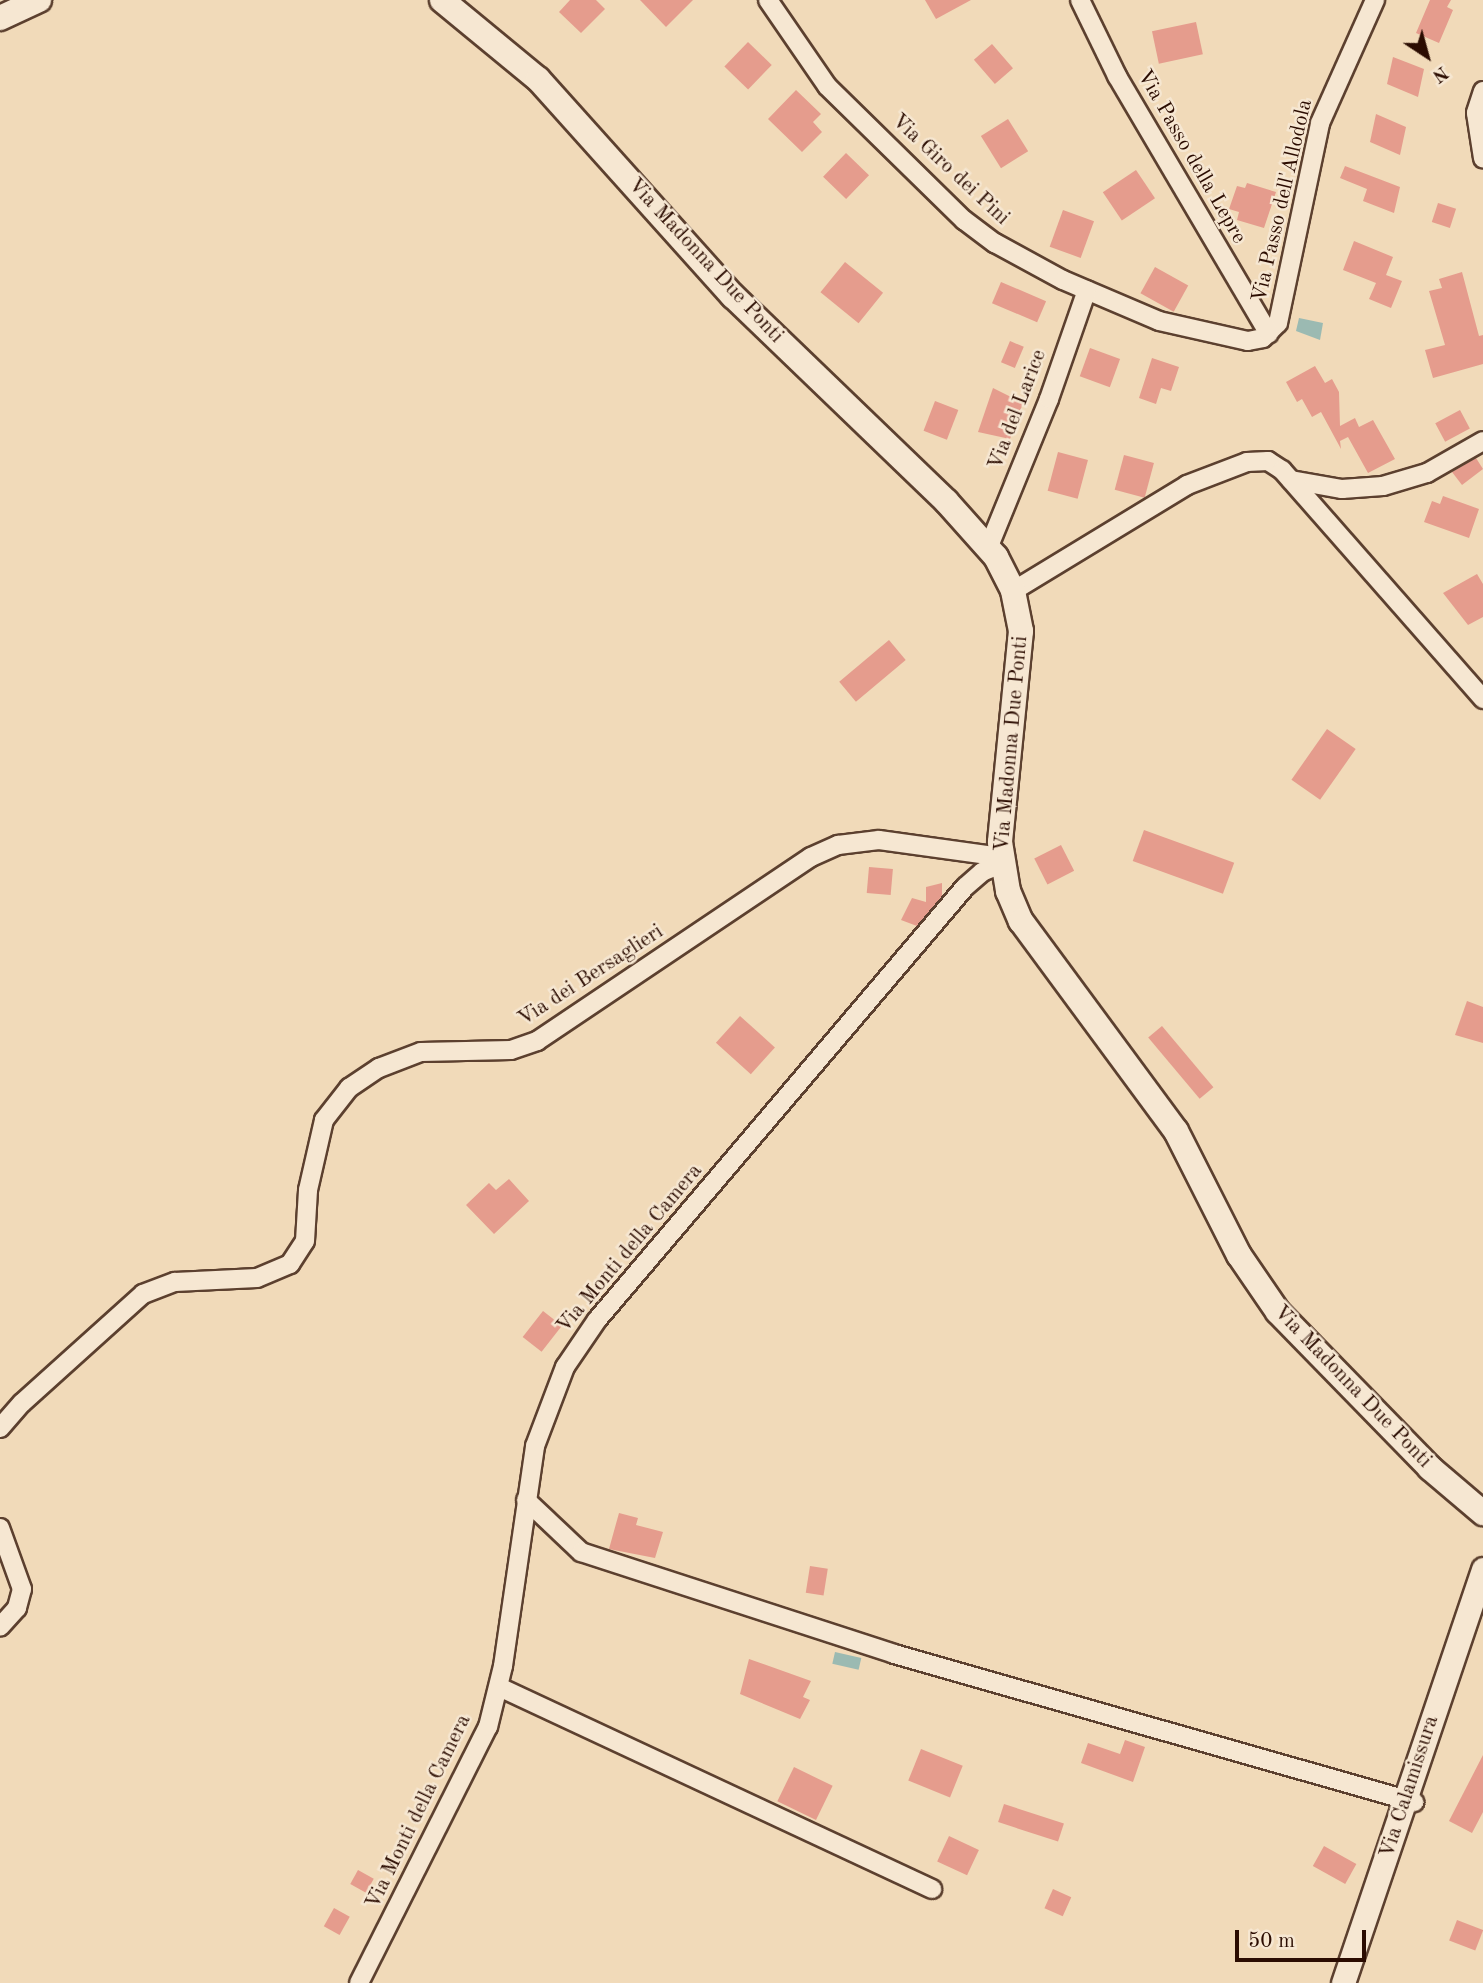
<!DOCTYPE html>
<html>
<head>
<meta charset="utf-8">
<style>
	body { margin:0 }
	#map { position:relative; width:1483px; height:1983px; overflow:hidden; background:#f1dab9; font-family:"Old Standard TT",serif }
	div>[style] { position:absolute }
	[style*='--x'] { left:calc(var(--x)*1px); top:calc(var(--y)*1px); width:calc(var(--w)*1px); rotate:calc(var(--a)*1deg) }
	.water>* { inset:0; background:#9bbab2; transform-origin:0 0 }
	.building>* { inset:0; background:#e59c8d; transform-origin:0 0 }
	.roads { filter:drop-shadow(2px 0 #5c402f) drop-shadow(-2px 0 #5c402f) drop-shadow(0 2px #5c402f) drop-shadow(0 -2px #5c402f) }
	.minor>* { height:18px; margin:-9px; padding:0 9px; transform-origin:9px; border-radius:9px; background:#f6e7d2 }
	.tertiary>* { height:23px; margin:-11.5px; padding:0 11.5px; transform-origin:11.5px; border-radius:11.5px; background:#f6e7d2 }
	.secondary>* { height:24px; margin:-12px; padding:0 12px; transform-origin:12px; border-radius:12px; background:#f6e7d2 }
	span { translate:-50% -50%; white-space:nowrap; text-align:center; line-height:1.15; -webkit-text-stroke:5px #f6e7d2; paint-order:stroke }
	.street-label { font-size:21px; color:#2b0c01 }
	.north { position:absolute; left:1392px; top:21px; width:70px; height:70px; -webkit-text-stroke:5px #f6e7d2; paint-order:stroke; rotate:144deg; font-size:19px; font-weight:700; line-height:28px; text-align:center; color:#2b0c01 }
	.north::after { content:''; display:block; margin:auto; width:24px; height:32px; background:#2b0c01; clip-path:polygon(50% 0,100% 100%,50% 72%,0 100%) }
	.scale { position:absolute; left:1235px; top:1930px; width:131px; height:32px; box-sizing:border-box; border:4px solid #2b0c01; border-top:0; padding-left:9px; font-size:21px; line-height:24px; white-space:nowrap; color:#2b0c01; -webkit-text-stroke:5px #f6e7d2; paint-order:stroke }
</style>
</head>
<body>
<div id="map">
	<div class="water">
		<div style="clip-path:polygon(1299px 318px,1323px 323px,1320px 340px,1296px 331px)"></div>
		<div style="left:835px;top:1652px;width:27px;height:12px;rotate:13deg"></div>
	</div>
	<div class="building">
		<div style="clip-path:polygon(570px 0,596px 0,605px 9px,581px 33px,559px 12px)"></div>
		<div style="clip-path:polygon(640px 0,693px 0,666px 27px)"></div>
		<div style="clip-path:polygon(925px 0,971px 0,936px 19px)"></div>
		<div style="clip-path:polygon(1430px 0,1451px 0,1447px 7px,1453px 10px,1439px 43px,1416px 33px)"></div>
		<div style="left:1196px;top:22px;width:33px;height:45px;rotate:78deg"></div>
		<div style="left:748px;top:42px;width:33px;height:34px;rotate:44deg"></div>
		<div style="left:992px;top:44px;width:32px;height:24px;rotate:49deg"></div>
		<div style="clip-path:polygon(1393px 57px,1424px 69px,1418px 97px,1387px 84px)"></div>
		<div style="clip-path:polygon(796px 90px,821px 114px,813px 122px,822px 132px,802px 152px,768px 119px)"></div>
		<div style="clip-path:polygon(1376px 114px,1406px 127px,1400px 155px,1370px 142px)"></div>
		<div style="left:1008px;top:119px;width:38px;height:32px;rotate:58deg"></div>
		<div style="left:846px;top:153px;width:32px;height:33px;rotate:44deg"></div>
		<div style="clip-path:polygon(1345px 166px,1400px 187px,1394px 213px,1363px 201px,1367px 189px,1340px 178px)"></div>
		<div style="left:1136px;top:170px;width:34px;height:40px;rotate:56deg"></div>
		<div style="clip-path:polygon(1247px 183px,1276px 192px,1264px 228px,1237px 220px,1239px 212px,1229px 209px,1237px 186px,1245px 188px)"></div>
		<div style="left:1438px;top:203px;width:19px;height:20px;rotate:18deg"></div>
		<div style="left:1063px;top:210px;width:33px;height:39px;rotate:20deg"></div>
		<div style="clip-path:polygon(1354px 241px,1393px 257px,1386px 275px,1402px 281px,1391px 308px,1369px 299px,1376px 283px,1343px 270px)"></div>
		<div style="left:845px;top:262px;width:49px;height:39px;rotate:39deg"></div>
		<div style="left:1155px;top:267px;width:38px;height:30px;rotate:29deg"></div>
		<div style="clip-path:polygon(1462px 272px,1479px 336px,1483px 335px,1483px 364px,1433px 378px,1425px 350px,1445px 345px,1429px 291px,1442px 288px,1439px 279px)"></div>
		<div style="left:1001px;top:282px;width:49px;height:23px;rotate:23deg"></div>
		<div style="left:1010px;top:341px;width:15px;height:23px;rotate:23deg"></div>
		<div style="left:1090px;top:348px;width:32px;height:30px;rotate:20deg"></div>
		<div style="clip-path:polygon(1152px 358px,1179px 367px,1171px 391px,1161px 388px,1156px 404px,1139px 398px)"></div>
		<div style="clip-path:polygon(1315px 366px,1325px 383px,1332px 379px,1339px 392px,1340px 426px,1355px 418px,1359px 427px,1373px 420px,1395px 459px,1368px 473px,1348px 437px,1340px 441px,1341px 449px,1321px 412px,1312px 417px,1302px 399px,1297px 402px,1286px 382px)"></div>
		<div style="clip-path:polygon(993px 388px,1023px 403px,1010px 439px,978px 432px)"></div>
		<div style="left:935px;top:401px;width:25px;height:32px;rotate:21deg"></div>
		<div style="left:1460px;top:410px;width:21px;height:28px;rotate:62deg"></div>
		<div style="left:1058px;top:452px;width:31px;height:40px;rotate:15deg"></div>
		<div style="left:1124px;top:455px;width:31px;height:36px;rotate:15deg"></div>
		<div style="clip-path:polygon(1476px 458px,1483px 469px,1462px 485px,1452px 472px)"></div>
		<div style="clip-path:polygon(1443px 496px,1479px 509px,1469px 538px,1424px 522px,1432px 501px,1440px 504px)"></div>
		<div style="clip-path:polygon(1477px 574px,1483px 584px,1483px 617px,1468px 625px,1443px 593px)"></div>
		<div style="left:889px;top:640px;width:26px;height:65px;rotate:50deg"></div>
		<div style="left:1327px;top:729px;width:35px;height:62px;rotate:35deg"></div>
		<div style="left:1144px;top:830px;width:96px;height:33px;rotate:20deg"></div>
		<div style="left:1061px;top:845px;width:29px;height:30px;rotate:63deg"></div>
		<div style="left:869px;top:867px;width:24px;height:26px;rotate:5deg"></div>
		<div style="clip-path:polygon(942px 883px,942px 896px,917px 926px,901px 920px,912px 898px,926px 902px,926px 887px)"></div>
		<div style="clip-path:polygon(1467px 1001px,1483px 1007px,1483px 1043px,1455px 1035px)"></div>
		<div style="left:740px;top:1016px;width:47px;height:36px;rotate:42deg"></div>
		<div style="left:1162px;top:1026px;width:80px;height:18px;rotate:50deg"></div>
		<div style="clip-path:polygon(509px 1179px,529px 1201px,494px 1234px,466px 1205px,489px 1183px,496px 1190px)"></div>
		<div style="left:543px;top:1311px;width:24px;height:33px;rotate:38deg"></div>
		<div style="clip-path:polygon(619px 1513px,638px 1518px,636px 1525px,663px 1532px,655px 1558px,609px 1549px)"></div>
		<div style="left:810px;top:1566px;width:18px;height:27px;rotate:9deg"></div>
		<div style="clip-path:polygon(749px 1659px,811px 1681px,803px 1697px,810px 1700px,800px 1719px,740px 1694px)"></div>
		<div style="clip-path:polygon(1125px 1740px,1145px 1747px,1133px 1782px,1081px 1763px,1088px 1743px,1120px 1754px)"></div>
		<div style="left:921px;top:1749px;width:45px;height:34px;rotate:22deg"></div>
		<div style="clip-path:polygon(1483px 1755px,1483px 1812px,1472px 1833px,1449px 1821px)"></div>
		<div style="left:794px;top:1767px;width:43px;height:38px;rotate:26deg"></div>
		<div style="left:1004px;top:1804px;width:63px;height:19px;rotate:18deg"></div>
		<div style="left:949px;top:1836px;width:33px;height:28px;rotate:25deg"></div>
		<div style="left:1324px;top:1846px;width:37px;height:23px;rotate:29deg"></div>
		<div style="left:358px;top:1870px;width:18px;height:16px;rotate:29deg"></div>
		<div style="left:1053px;top:1889px;width:20px;height:21px;rotate:24deg"></div>
		<div style="left:334px;top:1908px;width:18px;height:21px;rotate:29deg"></div>
		<div style="left:1457px;top:1920px;width:28px;height:22px;rotate:21deg"></div>
	</div>
	<div class="roads">
		<div class="minor">
			<div style="--x:768;--y:0;--w:104;--a:55.5"></div>
			<div style="--x:827;--y:86;--w:192;--a:44.4"></div>
			<div style="--x:964;--y:220;--w:39;--a:37"></div>
			<div style="--x:995;--y:243;--w:77;--a:28.6"></div>
			<div style="--x:1063;--y:280;--w:104;--a:23.1"></div>
			<div style="--x:1159;--y:321;--w:91;--a:12.7"></div>
			<div style="--x:1248;--y:341;--w:15;--a:-11"></div>
			<div style="--x:1263;--y:338;--w:21;--a:-45"></div>
			<div style="--x:1278;--y:323;--w:204;--a:-78.1"></div>
			<div style="--x:1320;--y:123;--w:135;--a:-65.9"></div>
			<div style="--x:1080;--y:0;--w:85;--a:64"></div>
			<div style="--x:1117;--y:76;--w:299;--a:59.5"></div>
			<div style="--x:1483;--y:91;--w:23;--a:108"></div>
			<div style="--x:1476;--y:113;--w:46;--a:81.2"></div>
			<div style="--x:1291;--y:480;--w:52;--a:10"></div>
			<div style="--x:1342;--y:489;--w:41;--a:-4.2"></div>
			<div style="--x:1383;--y:486;--w:46;--a:-16.5"></div>
			<div style="--x:1427;--y:473;--w:64;--a:-29.7"></div>
			<div style="--x:989;--y:546;--w:159;--a:-67.8"></div>
			<div style="--x:1049;--y:399;--w:115;--a:-70.8"></div>
			<div style="--x:1013;--y:591;--w:204;--a:-31.3"></div>
			<div style="--x:1187;--y:485;--w:64;--a:-21"></div>
			<div style="--x:1247;--y:462;--w:21;--a:-3"></div>
			<div style="--x:1268;--y:461;--w:17;--a:33"></div>
			<div style="--x:1282;--y:470;--w:305;--a:48.7"></div>
			<div style="--x:0;--y:1428;--w:33;--a:-49"></div>
			<div style="--x:22;--y:1403;--w:163;--a:-42"></div>
			<div style="--x:143;--y:1294;--w:34;--a:-21"></div>
			<div style="--x:175;--y:1282;--w:82;--a:-2.8"></div>
			<div style="--x:257;--y:1278;--w:36;--a:-23"></div>
			<div style="--x:290;--y:1264;--w:27;--a:-57"></div>
			<div style="--x:305;--y:1241;--w:51;--a:-86.6"></div>
			<div style="--x:308;--y:1190;--w:72;--a:-77.1"></div>
			<div style="--x:324;--y:1120;--w:41;--a:-52"></div>
			<div style="--x:349;--y:1088;--w:36;--a:-34"></div>
			<div style="--x:379;--y:1068;--w:45;--a:-20.9"></div>
			<div style="--x:421;--y:1052;--w:90;--a:-1.3"></div>
			<div style="--x:511;--y:1050;--w:28;--a:-19"></div>
			<div style="--x:537;--y:1041;--w:330;--a:-33.9"></div>
			<div style="--x:811;--y:857;--w:30;--a:-24"></div>
			<div style="--x:838;--y:845;--w:41;--a:-7"></div>
			<div style="--x:879;--y:840;--w:123;--a:7.9"></div>
			<div style="--x:526;--y:1500;--w:76;--a:43.4"></div>
			<div style="--x:581;--y:1552;--w:329;--a:18"></div>
			<div style="--x:894;--y:1654;--w:541;--a:15.89"></div>
			<div style="--x:0;--y:1528;--w:65;--a:70.2"></div>
			<div style="--x:22;--y:1589;--w:20;--a:105"></div>
			<div style="--x:17;--y:1608;--w:25;--a:132"></div>
			<div style="--x:499;--y:1687;--w:478;--a:25"></div>
			<div style="--x:359;--y:1983;--w:287;--a:-63.3"></div>
			<div style="--x:488;--y:1727;--w:63;--a:-76.2"></div>
			<div style="--x:503;--y:1666;--w:222;--a:-81.7"></div>
			<div style="--x:535;--y:1446;--w:85;--a:-69.2"></div>
			<div style="--x:565;--y:1367;--w:57;--a:-55.8"></div>
			<div style="--x:597;--y:1320;--w:568;--a:-49.64"></div>
			<div style="--x:965;--y:887;--w:23;--a:-41"></div>
			<div style="--x:982;--y:872;--w:22;--a:-22"></div>
		</div>
		<div class="tertiary">
			<div style="--x:1343;--y:1983;--w:437;--a:-71.3"></div>
		</div>
		<div class="secondary">
			<div style="--x:442;--y:0;--w:124;--a:39.5"></div>
			<div style="--x:538;--y:79;--w:292;--a:48.1"></div>
			<div style="--x:733;--y:296;--w:296;--a:43.9"></div>
			<div style="--x:946;--y:501;--w:75;--a:48.2"></div>
			<div style="--x:996;--y:557;--w:38;--a:63"></div>
			<div style="--x:1013;--y:591;--w:41;--a:78.7"></div>
			<div style="--x:1021;--y:631;--w:212;--a:95.7"></div>
			<div style="--x:1000;--y:842;--w:50;--a:80.7"></div>
			<div style="--x:1008;--y:891;--w:33;--a:67"></div>
			<div style="--x:1021;--y:921;--w:261;--a:53.6"></div>
			<div style="--x:1176;--y:1131;--w:139;--a:63.1"></div>
			<div style="--x:1239;--y:1255;--w:69;--a:55.6"></div>
			<div style="--x:1278;--y:1312;--w:218;--a:45.7"></div>
			<div style="--x:1430;--y:1468;--w:70;--a:40.3"></div>
			<div style="--x:0;--y:18;--w:43;--a:-24.8"></div>
		</div>
	</div>
	<div class="street-label">
		<span style="left:1191px;top:157px;rotate:60deg">Via Passo della Lepre</span>
		<span style="left:950px;top:170px;rotate:43deg">Via Giro dei Pini</span>
		<span style="left:1283px;top:201px;rotate:-77deg">Via Passo dell'Allodola</span>
		<span style="left:705px;top:261px;rotate:47deg">Via Madonna Due Ponti</span>
		<span style="left:1018px;top:410px;rotate:-69deg">Via del Larice</span>
		<span style="left:1012px;top:744px;rotate:-85deg">Via Madonna Due Ponti</span>
		<span style="left:591px;top:976px;rotate:-33deg">Via dei Bersaglieri</span>
		<span style="left:630px;top:1249px;rotate:-50deg">Via Monti della Camera</span>
		<span style="left:1352px;top:1387px;rotate:46deg">Via Madonna Due Ponti</span>
		<span style="left:1410px;top:1787px;rotate:-72deg">Via Calamissura</span>
		<span style="left:419px;top:1812px;rotate:-64deg">Via Monti della Camera</span>
	</div>
	<div class="north">N</div>
	<div class="scale">50 m</div>
</div>
</body>
</html>
